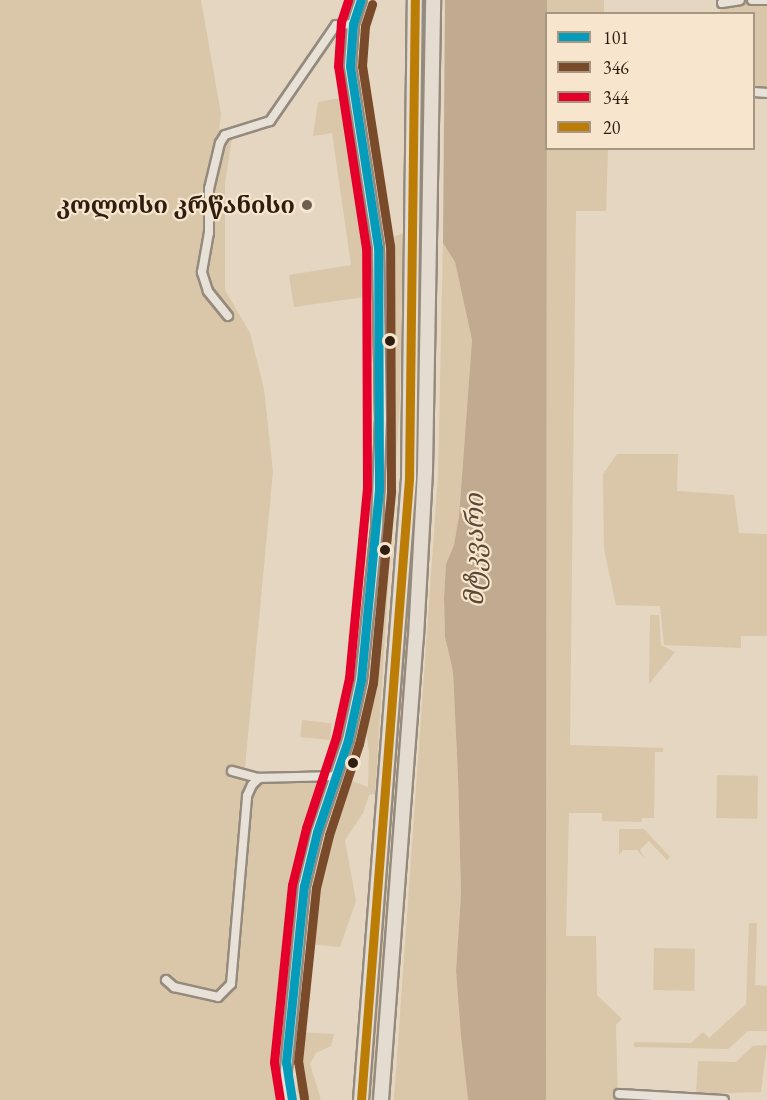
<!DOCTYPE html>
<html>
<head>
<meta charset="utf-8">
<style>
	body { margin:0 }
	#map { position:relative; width:767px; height:1100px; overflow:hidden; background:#e4d6c1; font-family:"EB Garamond","Noto Serif Georgian",serif }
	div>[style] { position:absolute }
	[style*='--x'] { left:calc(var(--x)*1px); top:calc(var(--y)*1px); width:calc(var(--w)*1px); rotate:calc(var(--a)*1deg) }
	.green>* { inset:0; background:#dac6a9; transform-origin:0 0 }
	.water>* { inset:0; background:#c0ab90 }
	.roads { filter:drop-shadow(2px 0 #948a7d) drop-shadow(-2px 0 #948a7d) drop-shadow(0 2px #948a7d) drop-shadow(0 -2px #948a7d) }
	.street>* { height:8px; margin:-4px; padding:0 4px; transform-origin:4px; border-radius:4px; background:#e8e1d7 }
	.secondary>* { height:10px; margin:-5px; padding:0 5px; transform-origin:5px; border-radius:5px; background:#e8e1d7 }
	.highway>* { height:14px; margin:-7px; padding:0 7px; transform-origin:7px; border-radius:7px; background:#e4dcd0 }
	.bus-1>* { height:9px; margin:-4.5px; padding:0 4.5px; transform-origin:4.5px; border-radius:4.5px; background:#059bbb }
	.bus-2>* { height:9px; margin:-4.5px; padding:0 4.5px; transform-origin:4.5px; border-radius:4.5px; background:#7a4b2a }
	.bus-3>* { height:9px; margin:-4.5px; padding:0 4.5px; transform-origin:4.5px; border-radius:4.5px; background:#e4002b }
	.bus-4>* { height:9px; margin:-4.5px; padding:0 4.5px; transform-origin:4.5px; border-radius:4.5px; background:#bb7d05 }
	.dots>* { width:16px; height:16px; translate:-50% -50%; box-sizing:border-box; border:3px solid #f7e6cd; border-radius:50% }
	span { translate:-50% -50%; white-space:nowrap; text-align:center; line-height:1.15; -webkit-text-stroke:4.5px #f7e6cd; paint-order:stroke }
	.poi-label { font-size:24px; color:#2f1d10; font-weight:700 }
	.right { translate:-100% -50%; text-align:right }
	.water-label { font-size:26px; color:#5c4835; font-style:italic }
	.legend { position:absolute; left:545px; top:12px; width:210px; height:138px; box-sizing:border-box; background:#f7e6cd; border:2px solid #a79681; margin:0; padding:8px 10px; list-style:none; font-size:18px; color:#2f1d10 }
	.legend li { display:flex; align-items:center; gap:12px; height:30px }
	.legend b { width:30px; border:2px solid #a79681 }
</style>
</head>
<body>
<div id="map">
	<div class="green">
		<div style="clip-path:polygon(0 0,201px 0,221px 114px,206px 232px,213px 237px,213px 189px,227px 142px,232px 138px,225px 183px,225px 290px,250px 333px,264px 389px,273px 471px,245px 767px,234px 776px,268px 783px,329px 782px,301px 882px,275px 1100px,0 1100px)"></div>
		<div style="clip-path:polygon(423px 0,427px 0,419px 472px,383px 1007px,374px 1100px,370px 1100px,416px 472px)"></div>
		<div style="left:547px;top:0;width:57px;height:13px"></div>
		<div style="clip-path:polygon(767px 3px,767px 91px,754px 90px,754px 14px,720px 13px,720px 6px)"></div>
		<div style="clip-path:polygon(346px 97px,371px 228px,371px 296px,294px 307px,289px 275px,351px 265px,332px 133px,313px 136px,318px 102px)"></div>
		<div style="clip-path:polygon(547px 149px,608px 149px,606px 211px,576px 211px,570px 745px,663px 748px,663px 752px,655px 752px,654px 818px,642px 818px,642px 822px,602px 821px,602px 813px,569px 813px,566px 936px,596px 936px,597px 995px,622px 1019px,616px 1025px,618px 1100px,546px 1100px)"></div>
		<div style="clip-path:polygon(403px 233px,400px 400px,375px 794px,369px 795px,363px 813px,345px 840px,356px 901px,340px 947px,310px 944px,313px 899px,320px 851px,329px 841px,332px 812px,344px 778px,368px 787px,369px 752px,363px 712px,377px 647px,388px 511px,390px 332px,385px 240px)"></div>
		<div style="clip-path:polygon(443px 243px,455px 262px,472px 340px,459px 516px,454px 545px,446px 564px,444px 598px,445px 637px,453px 672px,458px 777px,461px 894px,456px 971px,468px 1100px,394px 1100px,438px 476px)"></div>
		<div style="clip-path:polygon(617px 454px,678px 454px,677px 491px,734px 495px,739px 533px,767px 534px,767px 636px,741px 636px,741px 648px,664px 645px,660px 606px,616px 605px,604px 549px,603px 474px)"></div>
		<div style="clip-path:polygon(650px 615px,659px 615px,661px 645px,675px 652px,649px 684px)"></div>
		<div style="left:302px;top:720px;width:30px;height:17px;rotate:6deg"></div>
		<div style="left:717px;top:775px;width:41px;height:43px;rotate:1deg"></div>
		<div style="clip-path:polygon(619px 829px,644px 829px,670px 857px,667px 860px,649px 841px,640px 850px,645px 859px,637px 850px,623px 850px,619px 855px)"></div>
		<div style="clip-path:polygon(749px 923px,757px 923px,755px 985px,767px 986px,767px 1031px,748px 1031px,728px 1049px,634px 1047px,634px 1042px,691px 1043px,703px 1032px,709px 1038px,746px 1004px)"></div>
		<div style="left:654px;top:948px;width:41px;height:42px;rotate:1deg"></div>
		<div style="clip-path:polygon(298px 1032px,334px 1034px,331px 1046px,316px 1053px,310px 1064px,321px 1100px,303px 1100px,297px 1091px)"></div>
		<div style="clip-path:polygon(767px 1045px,761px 1092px,696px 1094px,698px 1061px,736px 1062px,753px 1046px)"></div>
	</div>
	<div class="water">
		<div style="clip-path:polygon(445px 0,547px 0,546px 1100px,468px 1100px,461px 1035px,456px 971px,461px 894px,458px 777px,453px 672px,445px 637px,444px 598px,446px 564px,454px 545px,459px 516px,472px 340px,455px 262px,443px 243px)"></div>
	</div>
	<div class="roads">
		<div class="street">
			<div style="--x:752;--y:0;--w:15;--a:0"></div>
			<div style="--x:722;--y:3;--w:18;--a:-9"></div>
			<div style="--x:754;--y:92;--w:13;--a:4"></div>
			<div style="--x:228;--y:316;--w:32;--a:-129"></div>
			<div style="--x:208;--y:291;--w:20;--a:-108"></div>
			<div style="--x:202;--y:272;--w:40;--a:-80"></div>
			<div style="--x:209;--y:233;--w:44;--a:-90"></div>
			<div style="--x:209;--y:189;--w:47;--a:-76.6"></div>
			<div style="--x:220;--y:143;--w:9;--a:-58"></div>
			<div style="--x:225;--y:135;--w:47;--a:-17.3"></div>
			<div style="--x:270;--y:121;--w:116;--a:-55.5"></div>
			<div style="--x:336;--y:25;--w:17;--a:-3"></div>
			<div style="--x:232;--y:771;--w:28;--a:15"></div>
			<div style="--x:166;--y:980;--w:11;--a:41"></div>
			<div style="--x:174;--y:987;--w:45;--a:12.8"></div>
			<div style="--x:218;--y:997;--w:18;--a:-45"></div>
			<div style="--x:231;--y:984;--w:189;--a:-85.1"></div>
			<div style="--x:247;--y:796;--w:12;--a:-66"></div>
			<div style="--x:252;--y:785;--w:10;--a:-45"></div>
			<div style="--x:259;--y:778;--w:76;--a:-1.5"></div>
			<div style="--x:619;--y:1094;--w:105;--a:3.3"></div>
		</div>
		<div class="secondary">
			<div style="--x:283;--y:1100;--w:215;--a:-84.4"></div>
			<div style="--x:304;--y:886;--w:56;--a:-76.5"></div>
			<div style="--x:317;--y:832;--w:97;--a:-71.4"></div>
			<div style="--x:348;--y:740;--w:61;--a:-77.8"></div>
			<div style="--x:361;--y:680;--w:154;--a:-84"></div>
			<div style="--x:377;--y:527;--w:107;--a:-87.9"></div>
			<div style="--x:381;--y:420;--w:173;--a:-91"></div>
			<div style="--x:378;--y:247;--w:183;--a:-98.8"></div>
			<div style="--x:350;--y:66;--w:42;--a:-85.9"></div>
			<div style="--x:353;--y:24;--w:25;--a:-72"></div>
		</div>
		<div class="highway">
			<div style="--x:361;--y:1100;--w:623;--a:-85.58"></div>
			<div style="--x:409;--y:479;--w:479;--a:-89.3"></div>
			<div style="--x:381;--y:1100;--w:464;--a:-85.7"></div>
			<div style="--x:416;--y:637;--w:168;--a:-86.9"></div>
			<div style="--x:425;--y:469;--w:469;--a:-89"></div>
		</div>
	</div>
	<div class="bus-1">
		<div style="--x:292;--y:1100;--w:38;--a:-99"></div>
		<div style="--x:286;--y:1062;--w:177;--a:-84.2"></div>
		<div style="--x:304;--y:886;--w:56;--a:-76.5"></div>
		<div style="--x:317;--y:832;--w:97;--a:-71.4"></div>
		<div style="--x:348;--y:740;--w:61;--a:-77.8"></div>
		<div style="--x:361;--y:680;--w:191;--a:-84.6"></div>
		<div style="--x:379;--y:490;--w:243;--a:-90.2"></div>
		<div style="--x:378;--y:247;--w:183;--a:-98.8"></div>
		<div style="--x:350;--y:66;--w:42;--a:-85.9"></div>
		<div style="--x:353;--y:24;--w:25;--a:-72"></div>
	</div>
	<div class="bus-2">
		<div style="--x:304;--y:1098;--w:36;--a:-99"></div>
		<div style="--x:298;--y:1062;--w:175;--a:-84.1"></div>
		<div style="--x:316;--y:888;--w:55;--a:-76.2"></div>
		<div style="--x:329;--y:835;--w:96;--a:-71.8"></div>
		<div style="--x:359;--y:744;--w:63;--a:-77.1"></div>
		<div style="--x:373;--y:683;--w:193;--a:-84.6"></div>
		<div style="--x:391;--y:491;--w:245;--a:-90.2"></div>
		<div style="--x:390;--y:246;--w:182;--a:-98.8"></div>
		<div style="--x:362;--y:66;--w:40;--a:-85.7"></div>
		<div style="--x:365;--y:26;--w:23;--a:-72"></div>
	</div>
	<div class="bus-3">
		<div style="--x:280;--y:1100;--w:38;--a:-99"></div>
		<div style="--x:274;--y:1062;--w:178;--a:-84.2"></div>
		<div style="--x:292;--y:885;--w:59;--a:-76.2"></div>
		<div style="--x:306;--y:828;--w:96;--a:-71.8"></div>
		<div style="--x:336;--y:737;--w:60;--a:-77.6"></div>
		<div style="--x:349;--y:678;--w:190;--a:-84.6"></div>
		<div style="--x:367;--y:489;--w:241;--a:-90.2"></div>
		<div style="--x:366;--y:248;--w:184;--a:-98.7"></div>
		<div style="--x:338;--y:66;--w:44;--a:-86.1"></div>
		<div style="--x:341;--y:22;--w:23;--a:-72"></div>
	</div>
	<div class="bus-4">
		<div style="--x:361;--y:1100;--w:623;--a:-85.58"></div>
		<div style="--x:409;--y:479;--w:479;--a:-89.3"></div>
	</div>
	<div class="dots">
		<div style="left:307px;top:205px;background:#6e5e4e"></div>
		<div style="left:390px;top:341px;background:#2f1d10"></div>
		<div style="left:385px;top:550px;background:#2f1d10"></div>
		<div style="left:353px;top:763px;background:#2f1d10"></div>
	</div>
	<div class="poi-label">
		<span class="right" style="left:295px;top:205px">კოლოსი კრწანისი</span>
	</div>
	<div class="water-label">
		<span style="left:475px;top:550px;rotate:-90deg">მტკვარი</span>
	</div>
	<ul class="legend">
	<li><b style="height:8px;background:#059bbb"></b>101</li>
	<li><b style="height:8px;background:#7a4b2a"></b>346</li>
	<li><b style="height:8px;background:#e4002b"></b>344</li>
	<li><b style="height:8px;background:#bb7d05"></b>20</li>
	</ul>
</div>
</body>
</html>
